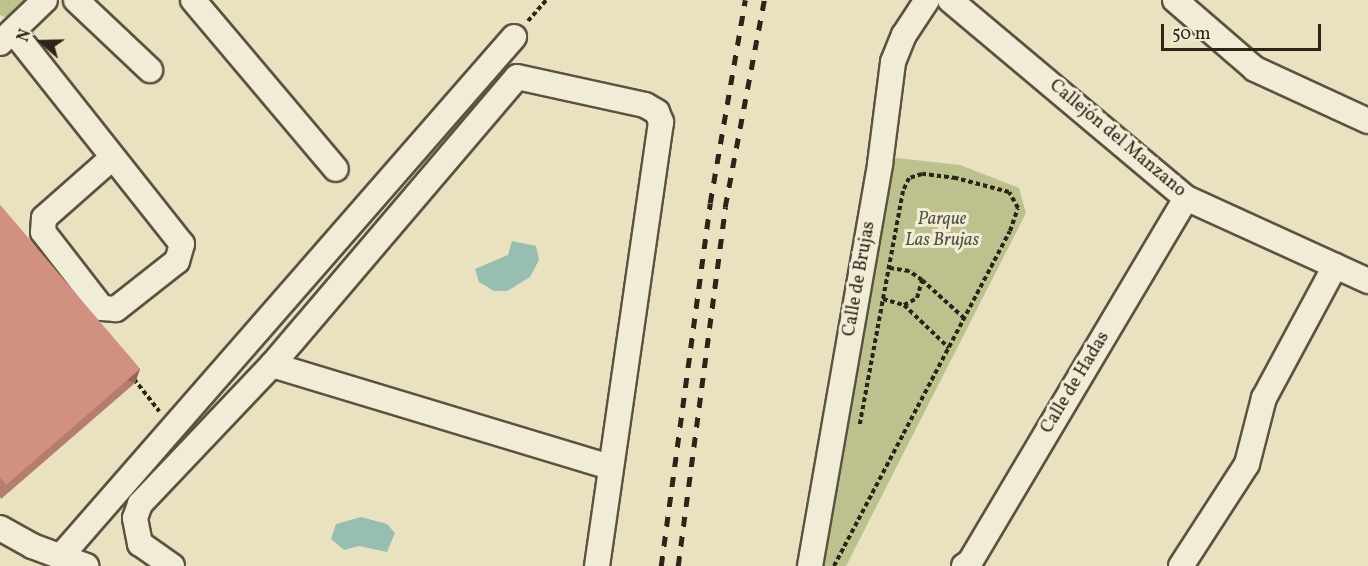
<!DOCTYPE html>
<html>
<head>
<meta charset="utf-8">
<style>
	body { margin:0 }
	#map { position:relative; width:1368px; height:566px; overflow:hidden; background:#eae1c0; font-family:Vollkorn,serif }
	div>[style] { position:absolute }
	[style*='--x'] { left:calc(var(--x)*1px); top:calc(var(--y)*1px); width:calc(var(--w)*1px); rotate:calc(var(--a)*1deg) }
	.green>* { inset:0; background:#bcc18e }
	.water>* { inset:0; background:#98beb1 }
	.path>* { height:4px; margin-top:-2px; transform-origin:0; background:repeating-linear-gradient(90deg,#2c2319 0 4.5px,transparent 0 7.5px) }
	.roads { filter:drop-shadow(2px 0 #5c5243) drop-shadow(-2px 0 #5c5243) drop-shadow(0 2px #5c5243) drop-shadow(0 -2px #5c5243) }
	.minor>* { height:24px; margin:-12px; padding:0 12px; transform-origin:12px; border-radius:12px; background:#f1ecd6 }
	.rail>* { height:4.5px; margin-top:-2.25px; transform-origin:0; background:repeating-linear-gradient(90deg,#2c2319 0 10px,transparent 0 20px) }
	.wall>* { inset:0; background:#b57d6e }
	.shaded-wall>* { inset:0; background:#93665a; transform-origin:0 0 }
	.building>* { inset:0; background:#d29180 }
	span { translate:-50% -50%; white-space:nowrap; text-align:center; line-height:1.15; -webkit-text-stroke:6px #f1ecd6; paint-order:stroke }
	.street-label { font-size:18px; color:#2c2319 }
	.park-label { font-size:18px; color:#57523c; font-style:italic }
	.north { position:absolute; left:12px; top:12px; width:60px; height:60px; -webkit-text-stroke:4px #f1ecd6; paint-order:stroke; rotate:290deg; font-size:16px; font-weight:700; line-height:24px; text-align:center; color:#2c2319 }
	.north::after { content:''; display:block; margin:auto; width:21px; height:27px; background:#2c2319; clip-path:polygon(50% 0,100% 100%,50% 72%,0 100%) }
	.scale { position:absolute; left:1161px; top:24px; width:160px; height:27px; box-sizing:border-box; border:3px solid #2c2319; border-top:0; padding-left:8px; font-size:18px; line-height:21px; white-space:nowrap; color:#2c2319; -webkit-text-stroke:4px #f1ecd6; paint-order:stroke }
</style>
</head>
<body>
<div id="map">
	<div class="green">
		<div style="clip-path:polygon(0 0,28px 0,11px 17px,4px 17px,0 15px)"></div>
		<div style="clip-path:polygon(888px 157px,960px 165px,1019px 188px,1026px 213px,846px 566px,818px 566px)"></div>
	</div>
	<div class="water">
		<div style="clip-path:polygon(512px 241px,536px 246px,539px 260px,530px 277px,507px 291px,494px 291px,479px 282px,475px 269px,508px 255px)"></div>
		<div style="clip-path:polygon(361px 517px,387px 524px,395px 533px,387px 552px,359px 546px,344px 550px,331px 539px,336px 524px)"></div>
	</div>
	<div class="path">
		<div style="--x:528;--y:21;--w:28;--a:-49"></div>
		<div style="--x:922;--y:280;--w:57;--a:42.1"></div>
		<div style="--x:883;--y:299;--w:22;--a:16"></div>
		<div style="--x:904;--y:305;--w:15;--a:-28"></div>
		<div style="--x:917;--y:298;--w:19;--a:-74"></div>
		<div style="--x:922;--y:280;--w:16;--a:-145"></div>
		<div style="--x:909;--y:271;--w:20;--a:-171"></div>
		<div style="--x:904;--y:305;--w:62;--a:43.7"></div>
		<div style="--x:134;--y:379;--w:41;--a:52"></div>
		<div style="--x:834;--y:566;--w:378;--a:-62.3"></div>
		<div style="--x:1010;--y:231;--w:24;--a:-71"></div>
		<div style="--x:1018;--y:208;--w:18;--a:-119"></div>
		<div style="--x:1009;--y:192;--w:55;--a:-165.2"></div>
		<div style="--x:956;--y:178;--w:34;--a:-173"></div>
		<div style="--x:922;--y:174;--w:14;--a:163"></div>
		<div style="--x:909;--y:178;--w:14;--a:115"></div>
		<div style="--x:903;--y:191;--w:237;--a:100.5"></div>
	</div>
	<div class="roads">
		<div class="minor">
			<div style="--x:76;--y:0;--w:102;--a:43.4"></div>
			<div style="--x:193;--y:0;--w:221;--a:49.8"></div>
			<div style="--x:950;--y:0;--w:308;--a:40"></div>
			<div style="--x:1186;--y:198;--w:200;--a:24.5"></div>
			<div style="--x:1175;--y:0;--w:106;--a:40.8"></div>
			<div style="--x:1255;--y:69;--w:124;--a:24.7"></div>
			<div style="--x:13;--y:31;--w:272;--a:51.6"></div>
			<div style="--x:182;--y:244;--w:18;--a:106"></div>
			<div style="--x:177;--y:261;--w:78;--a:141.8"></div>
			<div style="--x:116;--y:309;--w:14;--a:-176"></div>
			<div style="--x:102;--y:308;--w:96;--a:-127.8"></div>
			<div style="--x:43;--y:232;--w:14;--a:-86"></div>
			<div style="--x:44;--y:218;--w:91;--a:-41.4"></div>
			<div style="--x:0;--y:43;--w:62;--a:-43.7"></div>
			<div style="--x:272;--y:365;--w:353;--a:16.8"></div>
			<div style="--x:0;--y:528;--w:37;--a:29"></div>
			<div style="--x:32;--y:546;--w:58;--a:20.3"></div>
			<div style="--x:61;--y:556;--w:689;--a:-48.88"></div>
			<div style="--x:172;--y:566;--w:39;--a:-145"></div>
			<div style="--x:140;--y:544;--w:26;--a:-101"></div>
			<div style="--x:135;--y:518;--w:15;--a:-70"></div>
			<div style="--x:140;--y:504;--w:192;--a:-46.5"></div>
			<div style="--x:272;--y:365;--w:378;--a:-49.6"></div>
			<div style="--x:517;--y:77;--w:131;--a:12.3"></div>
			<div style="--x:645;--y:105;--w:14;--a:30"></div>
			<div style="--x:657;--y:112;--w:11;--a:68"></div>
			<div style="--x:661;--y:122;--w:449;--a:98.2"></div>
			<div style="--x:810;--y:566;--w:408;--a:-80.1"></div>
			<div style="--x:880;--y:164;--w:103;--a:-82.7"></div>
			<div style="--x:893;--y:62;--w:29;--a:-68"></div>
			<div style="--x:904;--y:35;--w:42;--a:-56.7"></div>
			<div style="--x:964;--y:566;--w:7;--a:-34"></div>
			<div style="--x:970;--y:562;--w:423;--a:-59.3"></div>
			<div style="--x:1181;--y:566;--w:121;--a:-57.1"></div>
			<div style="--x:1247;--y:464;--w:68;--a:-75.6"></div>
			<div style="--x:1264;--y:398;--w:150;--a:-61.7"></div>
		</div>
	</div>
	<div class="rail">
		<div style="--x:661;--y:566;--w:366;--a:-82.3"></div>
		<div style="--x:710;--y:203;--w:206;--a:-80.2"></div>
		<div style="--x:678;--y:566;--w:362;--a:-82.5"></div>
		<div style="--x:725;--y:207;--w:211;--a:-79.3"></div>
	</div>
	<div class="wall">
		<div style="clip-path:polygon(0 205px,140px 369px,135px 383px,1px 499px,0 497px)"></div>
	</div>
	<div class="shaded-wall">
		<div style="left:140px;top:369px;width:15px;height:177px;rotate:110deg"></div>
	</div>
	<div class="building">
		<div style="clip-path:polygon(0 205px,140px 369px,6px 485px,0 477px)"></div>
	</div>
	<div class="street-label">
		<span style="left:1117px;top:139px;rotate:40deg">Callejón del Manzano</span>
		<span style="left:860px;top:279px;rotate:-80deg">Calle de Brujas</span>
		<span style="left:1076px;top:383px;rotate:-59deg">Calle de Hadas</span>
	</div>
	<div class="park-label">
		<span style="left:942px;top:231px">Parque<br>Las Brujas</span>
	</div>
	<div class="north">N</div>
	<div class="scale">50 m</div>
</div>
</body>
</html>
